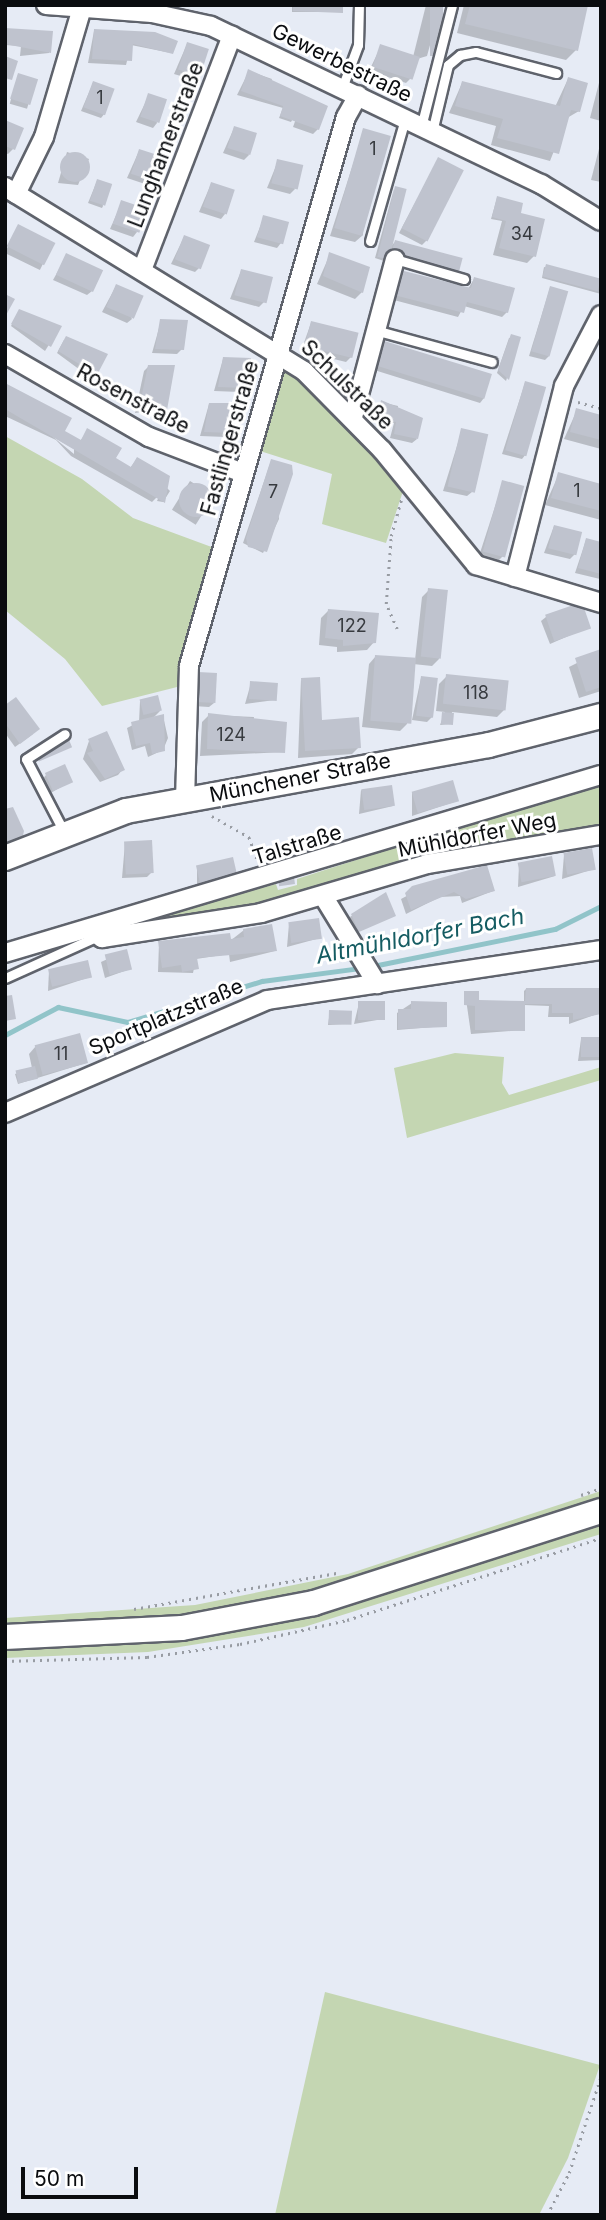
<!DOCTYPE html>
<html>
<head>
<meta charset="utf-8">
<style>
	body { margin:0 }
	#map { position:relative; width:606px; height:2220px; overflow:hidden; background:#e6ebf5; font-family:Inter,sans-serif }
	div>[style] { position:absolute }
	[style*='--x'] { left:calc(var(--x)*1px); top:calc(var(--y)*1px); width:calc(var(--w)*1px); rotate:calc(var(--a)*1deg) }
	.green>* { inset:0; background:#c4d6b2 }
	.shadow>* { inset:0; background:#0003; transform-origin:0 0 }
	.stream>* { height:4.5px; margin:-2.25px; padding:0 2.25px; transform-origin:2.25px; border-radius:2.25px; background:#91c4c9 }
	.building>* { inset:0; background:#bfc3ce; transform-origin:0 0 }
	.round { border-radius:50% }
	.path>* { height:2.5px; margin-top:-1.25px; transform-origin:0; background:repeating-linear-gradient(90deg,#989ca3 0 2px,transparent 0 7px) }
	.roads { filter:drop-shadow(2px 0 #5f636c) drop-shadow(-2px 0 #5f636c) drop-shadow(0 2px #5f636c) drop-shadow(0 -2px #5f636c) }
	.lane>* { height:9px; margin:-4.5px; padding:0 4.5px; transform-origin:4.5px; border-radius:4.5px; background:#fff }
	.street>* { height:18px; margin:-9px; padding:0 9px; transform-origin:9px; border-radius:9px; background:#fff }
	.secondary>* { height:24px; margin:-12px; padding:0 12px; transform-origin:12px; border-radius:12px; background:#fff }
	span { translate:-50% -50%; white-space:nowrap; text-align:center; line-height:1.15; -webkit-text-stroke:6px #fff; paint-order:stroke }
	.number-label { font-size:18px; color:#373a3f }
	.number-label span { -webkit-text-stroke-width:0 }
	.street-label { font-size:21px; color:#0a0c0f }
	.water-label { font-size:23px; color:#155c62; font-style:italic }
	.frame { position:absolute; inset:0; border:7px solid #0a0c0f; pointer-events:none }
	.scale { position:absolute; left:21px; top:2167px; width:117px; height:32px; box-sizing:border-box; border:4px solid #0a0c0f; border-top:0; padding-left:9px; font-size:21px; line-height:24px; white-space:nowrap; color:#0a0c0f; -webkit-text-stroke:5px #fff; paint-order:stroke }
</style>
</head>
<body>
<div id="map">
	<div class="green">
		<div style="clip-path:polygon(289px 368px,347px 420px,404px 488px,386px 543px,322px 524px,332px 474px,257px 450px,282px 369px)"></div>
		<div style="clip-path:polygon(5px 436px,82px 479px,133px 518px,217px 549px,181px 686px,102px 706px,65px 659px,5px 610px)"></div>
		<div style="clip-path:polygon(601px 781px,601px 829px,444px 853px,282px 903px,114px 929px,276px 884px,278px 890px,297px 885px,297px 879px)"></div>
		<div style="clip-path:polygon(455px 1053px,504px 1057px,502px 1083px,509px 1095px,601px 1067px,601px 1080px,407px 1138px,394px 1068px)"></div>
		<div style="clip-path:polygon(601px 1491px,601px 1502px,313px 1592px,178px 1618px,5px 1627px,5px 1618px,195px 1605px,348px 1574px)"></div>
		<div style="clip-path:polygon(601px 1522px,601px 1534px,304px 1627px,148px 1652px,5px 1658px,5px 1647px,135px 1643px,312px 1613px)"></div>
		<div style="clip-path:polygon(325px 1992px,600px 2065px,568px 2158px,539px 2215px,275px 2215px)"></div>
	</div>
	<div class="shadow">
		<div style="left:292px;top:5px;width:49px;height:7px"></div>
		<div style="clip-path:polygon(426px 5px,441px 5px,427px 56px,417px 59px,410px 79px,406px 83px,369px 71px,381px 46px,413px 57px)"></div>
		<div style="clip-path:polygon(464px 5px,587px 5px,576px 50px,566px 60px,457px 33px)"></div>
		<div style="clip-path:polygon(5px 29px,51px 33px,49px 53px,20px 56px,21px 46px,5px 45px)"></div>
		<div style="clip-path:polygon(94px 31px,171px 53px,131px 45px,126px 65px,88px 63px)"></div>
		<div style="clip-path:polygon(187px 44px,199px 76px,194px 80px,174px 74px)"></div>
		<div style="clip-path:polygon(249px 71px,272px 79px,268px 90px,273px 85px,326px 107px,318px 129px,313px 134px,293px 127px,302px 102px,291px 122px,279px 118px,283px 108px,237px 95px)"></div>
		<div style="left:18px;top:75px;width:18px;height:30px;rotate:16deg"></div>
		<div style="clip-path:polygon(601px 75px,601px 121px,590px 118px)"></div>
		<div style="clip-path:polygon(568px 79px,579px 111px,567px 118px,550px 161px,491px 145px,496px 126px,449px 113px,462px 83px,555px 107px)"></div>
		<div style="clip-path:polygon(93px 83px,105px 113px,101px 118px,81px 111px)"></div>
		<div style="clip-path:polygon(149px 95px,157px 123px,153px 128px,136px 122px)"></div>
		<div style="clip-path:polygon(5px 122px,13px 149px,8px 154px,5px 153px)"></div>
		<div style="clip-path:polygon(234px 128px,249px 155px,244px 160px,223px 153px)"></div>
		<div style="clip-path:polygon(364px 130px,363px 235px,355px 242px,330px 236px)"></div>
		<div style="clip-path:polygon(601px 141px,601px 182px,591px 180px)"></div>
		<div style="clip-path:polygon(139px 151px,150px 179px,145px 184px,127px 178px)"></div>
		<div style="clip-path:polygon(67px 152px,89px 159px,78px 185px,58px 183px)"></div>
		<div style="clip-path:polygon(438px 160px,427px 240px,422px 245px,399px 233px)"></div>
		<div style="clip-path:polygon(278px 161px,295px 189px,290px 194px,267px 188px)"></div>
		<div style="clip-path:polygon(97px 181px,103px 206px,102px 208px,88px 203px)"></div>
		<div style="clip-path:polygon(211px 184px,225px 214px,221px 219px,199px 212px)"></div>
		<div style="clip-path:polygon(394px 189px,389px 248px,395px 242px,457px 272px,387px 254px,384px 261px,375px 258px)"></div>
		<div style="clip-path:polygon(497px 198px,520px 212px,534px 256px,527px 263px,493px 255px,502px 221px,491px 219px)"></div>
		<div style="clip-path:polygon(122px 202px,137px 232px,133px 237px,110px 229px)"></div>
		<div style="clip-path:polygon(264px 217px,281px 243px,277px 248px,254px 242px)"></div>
		<div style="left:18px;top:226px;width:39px;height:30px;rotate:26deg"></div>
		<div style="clip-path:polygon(184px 237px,199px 268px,195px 272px,171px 264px)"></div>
		<div style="clip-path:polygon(330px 254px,362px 292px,355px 299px,317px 284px)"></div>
		<div style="clip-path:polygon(67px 255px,92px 291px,87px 295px,53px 280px)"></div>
		<div style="clip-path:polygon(544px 267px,601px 281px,601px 294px,542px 278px)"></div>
		<div style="clip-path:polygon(241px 271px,264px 302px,259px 307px,230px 299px)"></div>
		<div style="clip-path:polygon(396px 276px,468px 289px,474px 279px,507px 312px,502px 317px,464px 306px,458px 317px,390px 299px)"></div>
		<div style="clip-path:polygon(116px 286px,132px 319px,127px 323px,102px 312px)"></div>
		<div style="clip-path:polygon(550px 288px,549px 356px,545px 360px,529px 356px)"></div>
		<div style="clip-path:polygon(18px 313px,60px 327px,45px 351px,11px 326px)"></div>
		<div style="clip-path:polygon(161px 321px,182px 349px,177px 354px,152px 353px)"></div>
		<div style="clip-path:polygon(311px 323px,351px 357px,346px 362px,301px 351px)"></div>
		<div style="clip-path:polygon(509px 338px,519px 338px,506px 381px,497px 373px)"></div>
		<div style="clip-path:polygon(64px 340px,96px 374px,91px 378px,57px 353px)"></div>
		<div style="clip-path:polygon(377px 346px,484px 398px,480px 403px,371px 369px)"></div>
		<div style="clip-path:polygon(223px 359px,245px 387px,240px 392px,214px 391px)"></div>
		<div style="clip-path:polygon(149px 366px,165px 409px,135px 413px,144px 371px)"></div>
		<div style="clip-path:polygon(525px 383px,526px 454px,522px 459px,502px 454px)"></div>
		<div style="clip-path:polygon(evenodd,5px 385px,59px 437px,80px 441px,88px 431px,113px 459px,130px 468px,137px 459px,170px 491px,163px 502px,157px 501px,160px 494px,152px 502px,71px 456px,56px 440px,5px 416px,5px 385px,52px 436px,74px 449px,74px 454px,52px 436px)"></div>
		<div style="clip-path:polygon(381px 402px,398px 406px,397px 414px,417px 439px,412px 443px,390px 438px,394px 423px,376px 419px)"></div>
		<div style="clip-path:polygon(209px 404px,231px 432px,226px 437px,200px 436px)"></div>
		<div style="clip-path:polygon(577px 410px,601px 416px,601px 449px,564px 439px)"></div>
		<div style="clip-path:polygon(462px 430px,472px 492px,467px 496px,443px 491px)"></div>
		<div style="clip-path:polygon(271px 461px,279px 519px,263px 553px,243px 543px)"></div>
		<div style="clip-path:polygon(559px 474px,601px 486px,601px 520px,545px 505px)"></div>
		<div style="left:190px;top:481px;width:28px;height:34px;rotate:32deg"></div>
		<div style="clip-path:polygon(503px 482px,503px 556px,498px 561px,479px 556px)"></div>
		<div style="clip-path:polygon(554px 526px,575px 554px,570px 559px,544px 553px)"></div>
		<div style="clip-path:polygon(586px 540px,601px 544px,600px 579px,575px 573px)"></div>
		<div style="clip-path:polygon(429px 590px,439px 659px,432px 666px,413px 664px,407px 724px,400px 731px,362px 727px,369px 664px,376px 656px,415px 660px,422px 597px)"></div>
		<div style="clip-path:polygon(329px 610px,374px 642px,367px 650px,337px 652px,337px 647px,319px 645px,321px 618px)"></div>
		<div style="clip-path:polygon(546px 617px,589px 627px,550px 644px,541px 621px)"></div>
		<div style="clip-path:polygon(601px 651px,601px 691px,579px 698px,569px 667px)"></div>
		<div style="clip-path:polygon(199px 674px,214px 703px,209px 707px,193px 706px)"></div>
		<div style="clip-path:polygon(447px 676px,504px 710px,497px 717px,452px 712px,451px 724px,440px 725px,445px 712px,436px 711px,439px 684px)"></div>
		<div style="clip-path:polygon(421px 678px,432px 717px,427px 722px,412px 720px)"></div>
		<div style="clip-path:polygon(301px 679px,321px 721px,359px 747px,352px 754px,298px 758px)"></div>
		<div style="clip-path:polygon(251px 683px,275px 700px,245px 704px)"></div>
		<div style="clip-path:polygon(140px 701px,160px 711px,153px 718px,163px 716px,168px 738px,163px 750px,148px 757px,145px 746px,132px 750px,127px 728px,139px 722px)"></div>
		<div style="clip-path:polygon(5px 707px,33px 734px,15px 747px,5px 733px)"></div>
		<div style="clip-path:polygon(209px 715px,254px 717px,253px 725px,284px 752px,200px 756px,202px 722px)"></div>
		<div style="clip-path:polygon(89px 741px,122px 770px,118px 775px,100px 782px,83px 759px)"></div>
		<div style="clip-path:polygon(46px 775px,71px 781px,49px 794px,42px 780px)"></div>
		<div style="clip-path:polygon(361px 790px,393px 806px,359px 814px)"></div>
		<div style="clip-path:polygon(412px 793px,457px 801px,412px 816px)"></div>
		<div style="clip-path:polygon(320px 841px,266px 874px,267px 857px)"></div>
		<div style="clip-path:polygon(125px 843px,152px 872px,147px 877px,122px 878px)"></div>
		<div style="clip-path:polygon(564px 855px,594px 869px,562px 879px)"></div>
		<div style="clip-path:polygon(231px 860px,197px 892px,197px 868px)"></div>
		<div style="clip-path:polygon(519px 865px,555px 876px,518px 887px)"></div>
		<div style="clip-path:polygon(435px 881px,493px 891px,462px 903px,460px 896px,440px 897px,406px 914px,401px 899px)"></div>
		<div style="clip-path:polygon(385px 895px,394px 916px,357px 932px,350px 917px)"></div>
		<div style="clip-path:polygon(289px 924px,320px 938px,287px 947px)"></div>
		<div style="clip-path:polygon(244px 930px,275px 951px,230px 962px,229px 954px,196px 959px,193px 973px,158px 972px,159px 943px,230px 941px)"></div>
		<div style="clip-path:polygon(125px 951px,130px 969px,105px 978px,101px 962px)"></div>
		<div style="clip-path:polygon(49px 971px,90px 977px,48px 991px)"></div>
		<div style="clip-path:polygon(524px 991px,526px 989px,600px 1013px,569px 1024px,569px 1017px,548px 1017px,549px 1006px,524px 1005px)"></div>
		<div style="clip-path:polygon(465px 992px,523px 1030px,471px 1034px)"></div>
		<div style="clip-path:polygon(359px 1003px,383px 1019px,354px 1024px)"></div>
		<div style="clip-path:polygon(412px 1003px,445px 1026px,397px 1030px,397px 1013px)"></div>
		<div style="clip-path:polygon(330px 1011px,350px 1024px,328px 1025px)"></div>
		<div style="clip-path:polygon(601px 1038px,601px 1060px,578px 1061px,581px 1039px)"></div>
		<div style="clip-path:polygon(36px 1046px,86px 1063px,18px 1084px,15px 1074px,32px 1068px,29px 1054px)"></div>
	</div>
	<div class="stream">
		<div style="--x:373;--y:966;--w:186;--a:-11.5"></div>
		<div style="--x:555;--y:929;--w:51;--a:-26.6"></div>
		<div style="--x:5;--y:1035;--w:60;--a:-27.8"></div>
		<div style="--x:58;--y:1007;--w:72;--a:12.1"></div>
		<div style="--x:128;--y:1022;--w:140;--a:-17"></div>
		<div style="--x:262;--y:981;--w:100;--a:-7.5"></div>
	</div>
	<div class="building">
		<div style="clip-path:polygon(293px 5px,343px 5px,343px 13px,293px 11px)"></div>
		<div style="left:430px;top:5px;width:13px;height:51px"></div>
		<div style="clip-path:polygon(470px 5px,588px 5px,578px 51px,465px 24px)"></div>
		<div style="clip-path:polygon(5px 28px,53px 31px,51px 53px,5px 44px)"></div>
		<div style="clip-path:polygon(94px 29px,155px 32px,178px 41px,173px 54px,133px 44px,132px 61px,92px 59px)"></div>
		<div style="left:187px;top:42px;width:23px;height:29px;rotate:18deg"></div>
		<div style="left:380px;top:44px;width:42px;height:24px;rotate:18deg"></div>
		<div style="clip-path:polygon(5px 56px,18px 61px,12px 80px,5px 78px)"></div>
		<div style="clip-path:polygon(248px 69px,328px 106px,319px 130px,280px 116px,283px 106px,241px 91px)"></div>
		<div style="left:18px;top:73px;width:21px;height:27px;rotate:17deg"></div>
		<div style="clip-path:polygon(568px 77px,588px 83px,580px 112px,571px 110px,559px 154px,497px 138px,503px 119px,455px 106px,462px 81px,560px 106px)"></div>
		<div style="left:93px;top:81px;width:23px;height:28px;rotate:20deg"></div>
		<div style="left:148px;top:93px;width:20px;height:25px;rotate:18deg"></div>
		<div style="clip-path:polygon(5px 120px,24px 128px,15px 150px,5px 146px)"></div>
		<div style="left:234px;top:126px;width:24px;height:23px;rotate:17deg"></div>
		<div style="left:363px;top:128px;width:29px;height:104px;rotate:16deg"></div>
		<div style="left:139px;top:149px;width:22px;height:26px;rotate:18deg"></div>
		<div class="round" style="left:60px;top:152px;width:30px;height:30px"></div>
		<div style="left:438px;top:157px;width:29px;height:80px;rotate:27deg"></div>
		<div style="left:277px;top:159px;width:27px;height:25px;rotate:13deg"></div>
		<div style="left:97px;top:179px;width:16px;height:23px;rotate:18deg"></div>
		<div style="left:211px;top:182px;width:25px;height:26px;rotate:18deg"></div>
		<div style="left:395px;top:186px;width:12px;height:73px;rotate:14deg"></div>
		<div style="clip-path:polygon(497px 196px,523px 203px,521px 213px,545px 219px,536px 257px,499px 248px,506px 221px,492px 217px)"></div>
		<div style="left:121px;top:200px;width:28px;height:25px;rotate:19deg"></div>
		<div style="left:263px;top:215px;width:27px;height:23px;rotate:15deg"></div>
		<div style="left:18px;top:224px;width:42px;height:25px;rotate:27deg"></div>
		<div style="left:184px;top:235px;width:28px;height:26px;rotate:21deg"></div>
		<div style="left:395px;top:240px;width:70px;height:14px;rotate:15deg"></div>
		<div style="clip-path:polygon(329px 252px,370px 267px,363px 293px,323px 276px)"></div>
		<div style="left:66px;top:253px;width:41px;height:24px;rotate:25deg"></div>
		<div style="left:546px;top:264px;width:57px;height:13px;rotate:15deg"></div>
		<div style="left:241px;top:269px;width:33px;height:27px;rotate:14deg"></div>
		<div style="clip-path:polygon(400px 270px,471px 288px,474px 277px,515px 288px,508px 313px,467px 302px,464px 313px,394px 295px)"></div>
		<div style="left:116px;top:284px;width:30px;height:25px;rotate:23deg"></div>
		<div style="left:550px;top:286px;width:19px;height:68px;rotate:16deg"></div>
		<div style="clip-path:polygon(5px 294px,15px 299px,5px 317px)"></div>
		<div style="clip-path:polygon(19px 309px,62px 326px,51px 347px,11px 324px)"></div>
		<div style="clip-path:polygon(160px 319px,188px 320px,184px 350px,155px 349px)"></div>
		<div style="left:311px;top:321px;width:49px;height:26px;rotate:14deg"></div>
		<div style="clip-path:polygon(511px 334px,521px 337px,509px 380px,498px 370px)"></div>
		<div style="clip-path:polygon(66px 336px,108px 354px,97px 375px,58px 351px)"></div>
		<div style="left:381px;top:340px;width:116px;height:26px;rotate:17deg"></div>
		<div style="clip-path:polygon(223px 357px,251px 358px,246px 388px,218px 387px)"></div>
		<div style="clip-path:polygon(148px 365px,175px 365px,167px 410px,139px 409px)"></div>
		<div style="left:525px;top:381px;width:22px;height:72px;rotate:16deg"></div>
		<div style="clip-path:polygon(5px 383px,72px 418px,65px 431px,81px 440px,87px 428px,122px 448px,116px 458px,131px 467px,137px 457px,170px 476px,165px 503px,5px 409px)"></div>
		<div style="clip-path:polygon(381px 400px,423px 418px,418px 439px,394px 434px,396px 422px,377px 418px)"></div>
		<div style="clip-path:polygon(209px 403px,237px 403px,232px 433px,204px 432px)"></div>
		<div style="clip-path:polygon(576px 408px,601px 415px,601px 440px,570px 432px)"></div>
		<div style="left:461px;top:428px;width:28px;height:60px;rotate:13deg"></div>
		<div style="clip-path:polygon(271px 459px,292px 465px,293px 474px,267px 552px,248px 547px,246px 538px)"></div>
		<div style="clip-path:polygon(558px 472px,601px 484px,601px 511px,551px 498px)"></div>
		<div style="left:502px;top:480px;width:23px;height:74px;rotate:15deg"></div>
		<div class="round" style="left:179px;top:483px;width:34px;height:34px"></div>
		<div style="left:554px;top:525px;width:29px;height:24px;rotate:14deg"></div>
		<div style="clip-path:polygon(586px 538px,601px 542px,601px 574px,578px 568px)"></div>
		<div style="left:428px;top:588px;width:20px;height:69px;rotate:6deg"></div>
		<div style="left:582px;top:602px;width:28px;height:39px;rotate:71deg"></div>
		<div style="clip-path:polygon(328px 609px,379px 613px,376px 643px,343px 646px,343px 640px,325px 638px)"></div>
		<div style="clip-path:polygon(601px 649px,601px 687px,586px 692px,575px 658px)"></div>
		<div style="left:375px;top:655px;width:41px;height:66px;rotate:4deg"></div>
		<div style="left:198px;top:672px;width:19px;height:30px;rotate:3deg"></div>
		<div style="left:446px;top:674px;width:63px;height:30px;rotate:6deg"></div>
		<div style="left:421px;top:676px;width:17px;height:40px;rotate:7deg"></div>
		<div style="clip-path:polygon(320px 677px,322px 720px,359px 717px,361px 748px,305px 751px,301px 678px)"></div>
		<div style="left:250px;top:681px;width:28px;height:18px;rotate:4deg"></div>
		<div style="left:158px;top:695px;width:16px;height:19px;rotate:76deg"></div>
		<div style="clip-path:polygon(16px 697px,40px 729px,20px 744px,5px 723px,5px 705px)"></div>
		<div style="left:442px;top:712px;width:12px;height:12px;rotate:5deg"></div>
		<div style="clip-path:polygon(208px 713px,287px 722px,285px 753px,207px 749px)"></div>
		<div style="clip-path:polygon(164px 714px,165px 751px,152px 754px,150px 743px,136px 746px,131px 722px)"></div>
		<div style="clip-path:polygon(107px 731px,125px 770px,105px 779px,87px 753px,93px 751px,88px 739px)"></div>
		<div style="left:69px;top:740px;width:8px;height:36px;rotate:67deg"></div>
		<div style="left:65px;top:764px;width:20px;height:22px;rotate:66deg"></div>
		<div style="left:453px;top:780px;width:22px;height:43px;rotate:74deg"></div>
		<div style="left:392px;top:785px;width:21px;height:31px;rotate:82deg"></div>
		<div style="clip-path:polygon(13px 807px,24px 831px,22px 840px,5px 845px,5px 809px)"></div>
		<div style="left:322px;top:839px;width:16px;height:59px;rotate:75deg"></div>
		<div style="left:152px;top:840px;width:33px;height:28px;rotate:87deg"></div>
		<div style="left:592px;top:848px;width:22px;height:29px;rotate:80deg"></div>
		<div style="left:552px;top:856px;width:20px;height:35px;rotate:79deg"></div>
		<div style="left:233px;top:857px;width:23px;height:38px;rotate:77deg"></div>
		<div style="clip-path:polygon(487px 865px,495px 891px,466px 899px,454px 892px,411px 910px,405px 893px,412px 886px)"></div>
		<div style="left:294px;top:877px;width:7px;height:16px;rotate:82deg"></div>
		<div style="clip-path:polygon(386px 892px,396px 916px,359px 932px,351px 914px)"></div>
		<div style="left:319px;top:918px;width:21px;height:31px;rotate:82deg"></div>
		<div style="clip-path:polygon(272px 924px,277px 951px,197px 958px,199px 969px,182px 972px,181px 965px,162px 968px,158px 941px,230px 933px,231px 939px,244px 937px,243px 929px)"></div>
		<div style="left:127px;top:949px;width:21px;height:23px;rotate:76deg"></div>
		<div style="left:88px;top:960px;width:18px;height:41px;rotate:77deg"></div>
		<div style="clip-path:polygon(526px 988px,601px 988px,601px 1014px,573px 1020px,573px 1013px,552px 1013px,552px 1004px,525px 1004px,525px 1031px,475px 1030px,475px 1006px,464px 1005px,464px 991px,479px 991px,479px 1000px,525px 1001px)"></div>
		<div style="clip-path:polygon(12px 995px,16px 1019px,5px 1021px,5px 996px)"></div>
		<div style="left:358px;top:1001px;width:27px;height:19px"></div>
		<div style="clip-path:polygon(411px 1001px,447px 1002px,447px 1027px,398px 1029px,398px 1009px,411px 1009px)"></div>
		<div style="left:329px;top:1010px;width:23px;height:14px;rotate:2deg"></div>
		<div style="left:80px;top:1033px;width:31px;height:47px;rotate:75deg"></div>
		<div style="left:601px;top:1037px;width:20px;height:20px;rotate:90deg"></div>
		<div style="left:35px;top:1066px;width:13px;height:20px;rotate:77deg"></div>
	</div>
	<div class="path">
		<div style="--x:578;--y:402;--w:24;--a:15"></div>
		<div style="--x:397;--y:629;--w:27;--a:-114"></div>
		<div style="--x:386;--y:604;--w:68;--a:-85.8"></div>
		<div style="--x:391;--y:536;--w:41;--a:-74.2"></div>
		<div style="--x:212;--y:816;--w:43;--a:29.6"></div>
		<div style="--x:249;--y:837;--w:23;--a:70"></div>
		<div style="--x:581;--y:1495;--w:21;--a:-19"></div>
		<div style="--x:134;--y:1609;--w:210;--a:-10.1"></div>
		<div style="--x:5;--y:1661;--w:142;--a:-1.6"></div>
		<div style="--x:147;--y:1657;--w:94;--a:-8"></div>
		<div style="--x:240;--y:1644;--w:110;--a:-12.6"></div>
		<div style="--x:347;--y:1620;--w:267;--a:-17.9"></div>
		<div style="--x:547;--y:2215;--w:47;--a:-62.4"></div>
		<div style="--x:569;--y:2173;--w:102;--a:-71.7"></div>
	</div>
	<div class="roads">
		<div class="lane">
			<div style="--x:342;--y:88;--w:46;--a:-69.6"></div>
			<div style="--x:358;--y:45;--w:40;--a:-88.6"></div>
			<div style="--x:421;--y:127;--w:126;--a:-75.7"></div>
			<div style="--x:432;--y:132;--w:69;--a:-76.6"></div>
			<div style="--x:448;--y:65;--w:16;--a:-40"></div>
			<div style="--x:460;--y:55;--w:16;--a:-11"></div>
			<div style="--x:476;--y:52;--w:83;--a:14.7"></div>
			<div style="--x:370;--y:241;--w:127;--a:-74"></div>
			<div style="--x:395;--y:259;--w:72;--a:16.2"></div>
			<div style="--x:375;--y:330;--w:121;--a:15.3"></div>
			<div style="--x:64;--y:832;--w:82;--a:-117.5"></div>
			<div style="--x:26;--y:759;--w:46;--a:-32.7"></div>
			<div style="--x:5;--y:978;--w:100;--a:-24.3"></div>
		</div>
		<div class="street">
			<div style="--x:46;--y:5;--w:106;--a:4.3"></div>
			<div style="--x:152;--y:13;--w:60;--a:12.4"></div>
			<div style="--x:211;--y:26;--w:366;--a:25.6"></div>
			<div style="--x:541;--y:184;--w:70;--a:31.7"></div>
			<div style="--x:5;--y:187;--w:351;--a:31.6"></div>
			<div style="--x:304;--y:371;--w:111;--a:45.4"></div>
			<div style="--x:382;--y:450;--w:149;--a:50.7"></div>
			<div style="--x:476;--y:565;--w:131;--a:16.9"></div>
			<div style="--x:16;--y:194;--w:64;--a:-63.8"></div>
			<div style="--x:44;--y:137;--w:134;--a:-73.6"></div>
			<div style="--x:142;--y:270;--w:251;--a:-69"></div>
			<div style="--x:5;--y:354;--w:166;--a:30"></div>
			<div style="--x:149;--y:437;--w:101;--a:21"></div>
			<div style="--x:353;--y:417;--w:163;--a:-75.1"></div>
			<div style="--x:515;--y:577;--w:197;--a:-75.6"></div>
			<div style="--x:564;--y:386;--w:80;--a:-62.5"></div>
			<div style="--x:185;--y:800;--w:134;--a:-88.3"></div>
			<div style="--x:189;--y:666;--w:571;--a:-74.04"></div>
			<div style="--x:346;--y:117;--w:25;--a:-61"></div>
			<div style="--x:325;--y:899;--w:100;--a:58.5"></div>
			<div style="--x:92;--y:930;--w:13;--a:39"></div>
			<div style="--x:102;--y:938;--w:161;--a:-8.9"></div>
			<div style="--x:261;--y:913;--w:173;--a:-16.4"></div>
			<div style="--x:427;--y:864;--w:176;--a:-9.5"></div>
			<div style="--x:5;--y:953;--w:622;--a:-16.63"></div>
			<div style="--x:5;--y:1113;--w:285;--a:-23.3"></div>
			<div style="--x:267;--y:1000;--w:338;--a:-8.5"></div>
		</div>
		<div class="secondary">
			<div style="--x:5;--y:858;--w:130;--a:-21.2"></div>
			<div style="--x:126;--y:811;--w:369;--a:-10.3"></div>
			<div style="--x:489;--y:745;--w:116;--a:-14.5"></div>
			<div style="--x:5;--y:1637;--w:177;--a:-2.9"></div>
			<div style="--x:182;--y:1628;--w:134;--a:-10.7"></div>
			<div style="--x:314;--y:1603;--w:301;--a:-17.8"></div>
		</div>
	</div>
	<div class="number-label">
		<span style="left:100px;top:98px">1</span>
		<span style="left:373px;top:149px">1</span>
		<span style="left:522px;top:234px">34</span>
		<span style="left:577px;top:491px">1</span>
		<span style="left:273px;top:492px">7</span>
		<span style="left:352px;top:626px">122</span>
		<span style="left:476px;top:693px">118</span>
		<span style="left:231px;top:735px">124</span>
		<span style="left:61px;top:1054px">11</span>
	</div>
	<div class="street-label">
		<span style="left:342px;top:63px;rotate:26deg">Gewerbestraße</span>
		<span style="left:166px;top:145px;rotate:-69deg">Lunghamerstraße</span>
		<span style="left:347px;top:385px;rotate:44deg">Schulstraße</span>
		<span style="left:133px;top:399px;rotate:28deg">Rosenstraße</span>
		<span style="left:230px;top:438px;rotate:-74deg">Fastlingerstraße</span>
		<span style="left:300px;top:778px;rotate:-11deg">Münchener Straße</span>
		<span style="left:477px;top:835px;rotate:-11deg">Mühldorfer Weg</span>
		<span style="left:297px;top:845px;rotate:-17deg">Talstraße</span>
		<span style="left:166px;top:1017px;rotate:-23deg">Sportplatzstraße</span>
	</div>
	<div class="water-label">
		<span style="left:420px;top:936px;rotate:-11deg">Altmühldorfer Bach</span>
	</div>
	<div class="frame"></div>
	<div class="scale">50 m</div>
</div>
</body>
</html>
